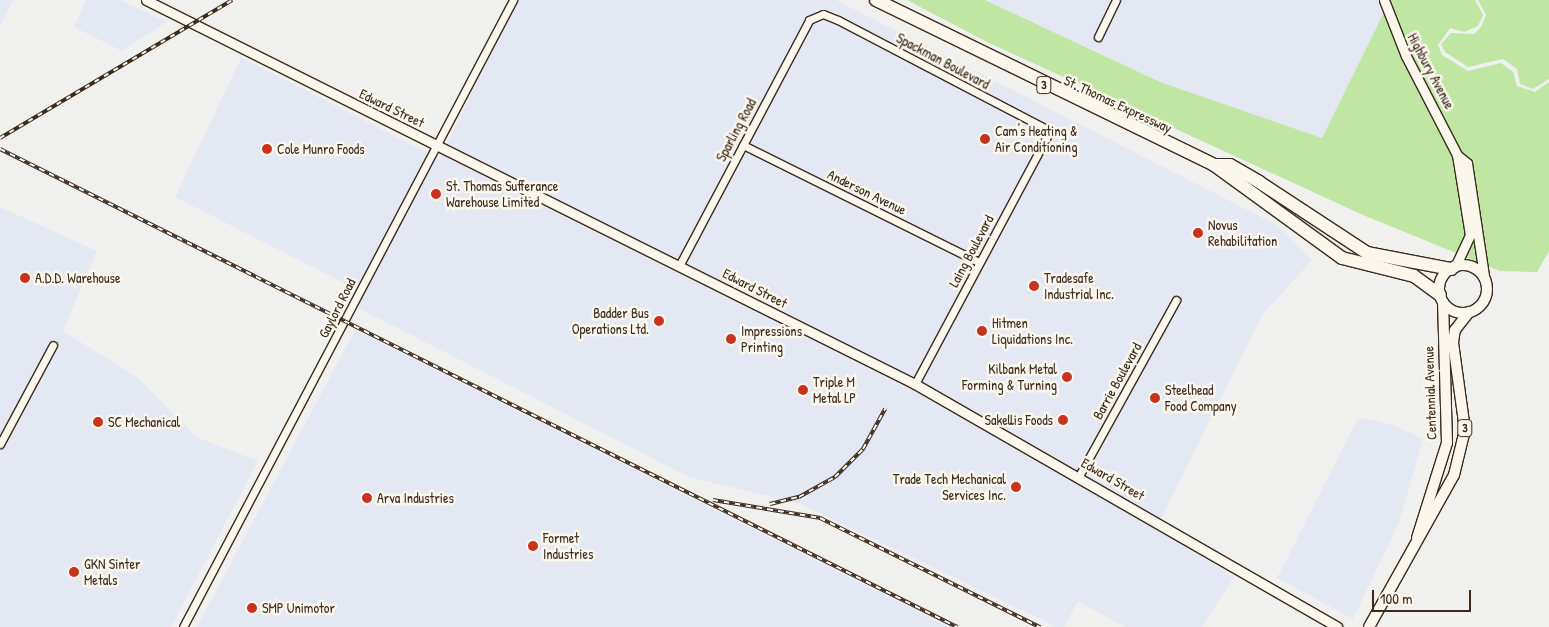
<!DOCTYPE html>
<html>
<head>
<meta charset="utf-8">
<style>
	body { margin:0 }
	#map { position:relative; width:1549px; height:627px; overflow:hidden; background:#f0f0ef; font-family:"Patrick Hand",sans-serif }
	div>[style] { position:absolute }
	[style*='--x'] { left:calc(var(--x)*1px); top:calc(var(--y)*1px); width:calc(var(--w)*1px); rotate:calc(var(--a)*1deg) }
	.built>* { inset:0; background:#e3e8f3 }
	.green>* { inset:0; background:#bfe7a3 }
	.roads { filter:drop-shadow(1px 0 #3b2a1e) drop-shadow(-1px 0 #3b2a1e) drop-shadow(0 1px #3b2a1e) drop-shadow(0 -1px #3b2a1e) }
	.minor>* { height:7px; margin:-3.5px; padding:0 3.5px; transform-origin:3.5px; border-radius:3.5px; background:#fbf7ec }
	.tertiary>* { height:9px; margin:-4.5px; padding:0 4.5px; transform-origin:4.5px; border-radius:4.5px; background:#fbf7ec }
	.secondary>* { height:9px; margin:-4.5px; padding:0 4.5px; transform-origin:4.5px; border-radius:4.5px; background:#fbf7ec }
	.primary>* { height:10px; margin:-5px; padding:0 5px; transform-origin:5px; border-radius:5px; background:#fbf7ec }
	.primary>.ring { margin:-5px; padding:0; box-sizing:content-box; background:none; border:10px solid #fbf7ec; border-radius:50% }
	.motorway>* { height:12px; margin:-6px; padding:0 6px; transform-origin:6px; border-radius:6px; background:#fbf7ec }
	.rail>* { height:4px; margin-top:-2px; transform-origin:0; background:repeating-linear-gradient(90deg,#fbf7ec 0 5.5px,#3b2a1e 0 11px); box-sizing:border-box; border-block:1px solid #3b2a1e }
	.dots>* { width:14px; height:14px; translate:-50% -50%; box-sizing:border-box; border:2px solid #fbf7ec; border-radius:50% }
	span { translate:-50% -50%; white-space:nowrap; text-align:center; line-height:1.15; -webkit-text-stroke:5px #fbf7ec; paint-order:stroke }
	.shield-label span { padding:1px 4px; background:#fbf7ec; border:1px solid; border-radius:4px; -webkit-text-stroke-width:0 }
	.shield-label { font-size:12px; color:#3b2a1e; font-weight:700 }
	.street-label { font-size:14px; color:#3b2a1e }
	.poi-label { font-size:14px; color:#3b2a1e }
	.left { translate:0 -50%; text-align:left }
	.right { translate:-100% -50%; text-align:right }
	.scale { position:absolute; left:1372px; top:590px; width:99px; height:22px; box-sizing:border-box; border:2px solid #3b2a1e; border-top:0; padding-left:6px; font-size:15px; line-height:18px; white-space:nowrap; color:#3b2a1e; -webkit-text-stroke:4px #fbf7ec; paint-order:stroke }
</style>
</head>
<body>
<div id="map">
	<div class="built">
		<div style="clip-path:polygon(0 0,13px 0,0 26px)"></div>
		<div style="clip-path:polygon(86px 0,121px 0,167px 22px,122px 51px,74px 27px)"></div>
		<div style="clip-path:polygon(515px 0,836px 0,1275px 224px,1312px 260px,1262px 315px,1157px 527px,1234px 577px,1202px 627px,1125px 627px,1078px 601px,1064px 627px,1057px 627px,798px 503px,689px 477px,360px 309px,352px 287px,175px 197px,241px 58px,440px 159px)"></div>
		<div style="clip-path:polygon(985px 0,1390px 0,1322px 138px,1160px 82px)"></div>
		<div style="clip-path:polygon(0 207px,97px 251px,63px 331px,138px 378px,196px 437px,258px 461px,171px 627px,0 627px)"></div>
		<div style="clip-path:polygon(355px 330px,949px 627px,197px 627px)"></div>
		<div style="clip-path:polygon(1358px 418px,1391px 424px,1423px 439px,1399px 523px,1353px 619px,1277px 578px)"></div>
	</div>
	<div class="green">
		<div style="clip-path:polygon(907px 0,985px 0,1160px 82px,1322px 138px,1390px 0,1475px 0,1483px 15px,1478px 26px,1464px 32px,1450px 28px,1438px 45px,1442px 55px,1468px 71px,1501px 63px,1513px 72px,1517px 86px,1535px 92px,1549px 82px,1549px 251px,1537px 272px,1500px 271px,1363px 215px,987px 42px)"></div>
		<div style="clip-path:polygon(1478px 0,1549px 0,1549px 79px,1533px 89px,1520px 84px,1517px 69px,1503px 59px,1468px 67px,1445px 52px,1441px 44px,1451px 33px,1474px 34px,1481px 27px,1486px 15px)"></div>
	</div>
	<div class="roads">
		<div class="minor">
			<div style="--x:1098;--y:37;--w:41;--a:-64.1"></div>
			<div style="--x:743;--y:145;--w:263;--a:26.4"></div>
			<div style="--x:679;--y:266;--w:278;--a:-62.1"></div>
			<div style="--x:809;--y:20;--w:15;--a:-23"></div>
			<div style="--x:823;--y:14;--w:16;--a:22"></div>
			<div style="--x:838;--y:20;--w:239;--a:27.6"></div>
			<div style="--x:1050;--y:131;--w:287;--a:118.1"></div>
			<div style="--x:0;--y:444;--w:112;--a:-61.8"></div>
			<div style="--x:1079;--y:476;--w:201;--a:-61.1"></div>
			<div style="--x:183;--y:627;--w:709;--a:-62.24"></div>
		</div>
		<div class="tertiary">
			<div style="--x:146;--y:0;--w:860;--a:26.54"></div>
			<div style="--x:915;--y:384;--w:487;--a:29.9"></div>
		</div>
		<div class="secondary">
			<div style="--x:1384;--y:0;--w:60;--a:68.6"></div>
			<div style="--x:1406;--y:56;--w:111;--a:62.7"></div>
			<div style="--x:1457;--y:155;--w:13;--a:39"></div>
			<div style="--x:1467;--y:163;--w:120;--a:81.4"></div>
			<div style="--x:1455;--y:267;--w:35;--a:-65"></div>
			<div style="--x:1470;--y:235;--w:81;--a:-99.2"></div>
		</div>
		<div class="primary">
			<div class="ring" style="left:1439px;top:265px;width:38px;height:38px"></div>
			<div style="--x:1417;--y:538;--w:100;--a:-72.5"></div>
			<div style="--x:1447;--y:443;--w:141;--a:-91.6"></div>
			<div style="--x:1369;--y:627;--w:174;--a:-60.8"></div>
			<div style="--x:1454;--y:475;--w:46;--a:-76.3"></div>
			<div style="--x:1465;--y:430;--w:89;--a:-97.8"></div>
			<div style="--x:1453;--y:342;--w:12;--a:-81"></div>
			<div style="--x:1455;--y:330;--w:23;--a:-52"></div>
		</div>
		<div class="motorway">
			<div style="--x:876;--y:0;--w:376;--a:26"></div>
			<div style="--x:1214;--y:165;--w:158;--a:36"></div>
			<div style="--x:1342;--y:258;--w:74;--a:14"></div>
			<div style="--x:1414;--y:276;--w:32;--a:36"></div>
			<div style="--x:1214;--y:165;--w:16;--a:0"></div>
			<div style="--x:1230;--y:165;--w:34;--a:30"></div>
			<div style="--x:1259;--y:182;--w:129;--a:33.3"></div>
			<div style="--x:1367;--y:253;--w:86;--a:10.8"></div>
		</div>
	</div>
	<div class="rail">
		<div style="--x:0;--y:138;--w:270;--a:-30.7"></div>
		<div style="--x:0;--y:149;--w:1070;--a:26.54"></div>
		<div style="--x:713;--y:500;--w:109;--a:9.5"></div>
		<div style="--x:820;--y:518;--w:246;--a:26.4"></div>
		<div style="--x:770;--y:504;--w:30;--a:-14"></div>
		<div style="--x:799;--y:497;--w:41;--a:-29.1"></div>
		<div style="--x:835;--y:477;--w:40;--a:-45"></div>
		<div style="--x:863;--y:449;--w:46;--a:-61.2"></div>
	</div>
	<div class="dots">
		<div style="left:985px;top:139px;background:#c8321e"></div>
		<div style="left:267px;top:149px;background:#c8321e"></div>
		<div style="left:436px;top:194px;background:#c8321e"></div>
		<div style="left:1198px;top:233px;background:#c8321e"></div>
		<div style="left:25px;top:278px;background:#c8321e"></div>
		<div style="left:1034px;top:286px;background:#c8321e"></div>
		<div style="left:659px;top:321px;background:#c8321e"></div>
		<div style="left:982px;top:331px;background:#c8321e"></div>
		<div style="left:731px;top:339px;background:#c8321e"></div>
		<div style="left:1067px;top:377px;background:#c8321e"></div>
		<div style="left:803px;top:390px;background:#c8321e"></div>
		<div style="left:1155px;top:398px;background:#c8321e"></div>
		<div style="left:1063px;top:420px;background:#c8321e"></div>
		<div style="left:98px;top:422px;background:#c8321e"></div>
		<div style="left:1016px;top:487px;background:#c8321e"></div>
		<div style="left:367px;top:498px;background:#c8321e"></div>
		<div style="left:533px;top:546px;background:#c8321e"></div>
		<div style="left:74px;top:572px;background:#c8321e"></div>
		<div style="left:252px;top:608px;background:#c8321e"></div>
	</div>
	<div class="shield-label">
		<span style="left:1044px;top:85px">3</span>
		<span style="left:1465px;top:428px">3</span>
	</div>
	<div class="street-label">
		<span style="left:943px;top:61px;rotate:28deg">Spackman Boulevard</span>
		<span style="left:1431px;top:71px;rotate:62deg">Highbury Avenue</span>
		<span style="left:1118px;top:104px;rotate:25deg">St. Thomas Expressway</span>
		<span style="left:392px;top:108px;rotate:26deg">Edward Street</span>
		<span style="left:736px;top:130px;rotate:-62deg">Sparling Road</span>
		<span style="left:867px;top:192px;rotate:26deg">Anderson Avenue</span>
		<span style="left:971px;top:251px;rotate:-62deg">Laing Boulevard</span>
		<span style="left:755px;top:288px;rotate:27deg">Edward Street</span>
		<span style="left:337px;top:308px;rotate:-63deg">Gaylord Road</span>
		<span style="left:1117px;top:381px;rotate:-61deg">Barrie Boulevard</span>
		<span style="left:1430px;top:393px;rotate:-92deg">Centennial Avenue</span>
		<span style="left:1113px;top:479px;rotate:30deg">Edward Street</span>
	</div>
	<div class="poi-label">
		<span class="left" style="left:995px;top:139px">Cam's Heating &amp;<br>Air Conditioning</span>
		<span class="left" style="left:277px;top:149px">Cole Munro Foods</span>
		<span class="left" style="left:446px;top:194px">St. Thomas Sufferance<br>Warehouse Limited</span>
		<span class="left" style="left:1208px;top:233px">Novus<br>Rehabilitation</span>
		<span class="left" style="left:35px;top:278px">A.D.D. Warehouse</span>
		<span class="left" style="left:1044px;top:286px">Tradesafe<br>Industrial Inc.</span>
		<span class="right" style="left:649px;top:321px">Badder Bus<br>Operations Ltd.</span>
		<span class="left" style="left:992px;top:331px">Hitmen<br>Liquidations Inc.</span>
		<span class="left" style="left:741px;top:339px">Impressions<br>Printing</span>
		<span class="right" style="left:1057px;top:377px">Kilbank Metal<br>Forming &amp; Turning</span>
		<span class="left" style="left:813px;top:390px">Triple M<br>Metal LP</span>
		<span class="left" style="left:1165px;top:398px">Steelhead<br>Food Company</span>
		<span class="right" style="left:1053px;top:420px">Sakellis Foods</span>
		<span class="left" style="left:108px;top:422px">SC Mechanical</span>
		<span class="right" style="left:1006px;top:487px">Trade Tech Mechanical<br>Services Inc.</span>
		<span class="left" style="left:377px;top:498px">Arva Industries</span>
		<span class="left" style="left:543px;top:546px">Formet<br>Industries</span>
		<span class="left" style="left:84px;top:572px">GKN Sinter<br>Metals</span>
		<span class="left" style="left:262px;top:608px">SMP Unimotor</span>
	</div>
	<div class="scale">100 m</div>
</div>
</body>
</html>
